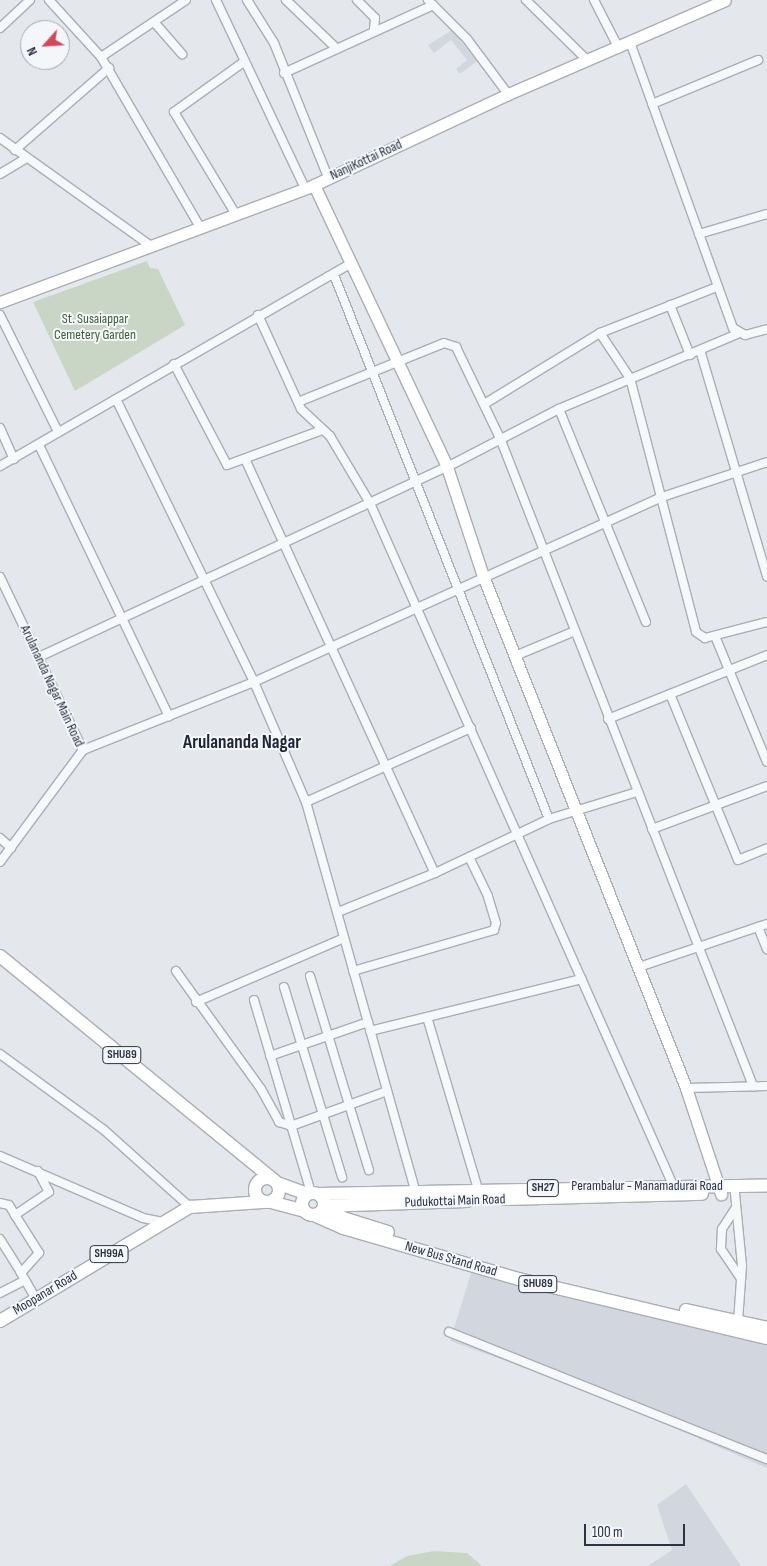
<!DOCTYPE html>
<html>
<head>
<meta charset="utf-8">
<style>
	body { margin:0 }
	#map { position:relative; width:767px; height:1566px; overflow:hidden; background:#e4e7ec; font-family:"Sofia Sans Condensed",sans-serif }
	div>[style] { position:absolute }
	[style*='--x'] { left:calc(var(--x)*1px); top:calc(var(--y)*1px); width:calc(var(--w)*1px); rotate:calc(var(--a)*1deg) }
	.built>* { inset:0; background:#d2d6de }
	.green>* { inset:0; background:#c9d6c5 }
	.roads { filter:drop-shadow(1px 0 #a9aeb7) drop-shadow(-1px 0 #a9aeb7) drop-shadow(0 1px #a9aeb7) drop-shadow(0 -1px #a9aeb7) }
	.street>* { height:8px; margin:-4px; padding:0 4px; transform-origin:4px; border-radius:4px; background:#f7f8fa }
	.secondary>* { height:11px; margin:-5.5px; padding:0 5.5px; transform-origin:5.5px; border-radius:5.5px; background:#fff }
	.primary>* { height:12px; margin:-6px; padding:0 6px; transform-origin:6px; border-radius:6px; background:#fff }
	.primary>.ring { margin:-6px; padding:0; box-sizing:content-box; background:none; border:12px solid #fff; border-radius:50% }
	span { translate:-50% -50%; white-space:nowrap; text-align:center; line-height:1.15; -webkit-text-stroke:4px #f4f6f9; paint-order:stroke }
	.shield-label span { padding:1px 4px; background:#f4f6f9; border:1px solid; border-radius:4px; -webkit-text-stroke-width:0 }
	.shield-label { font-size:12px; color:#2b3445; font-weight:700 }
	.street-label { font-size:14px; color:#2b3445 }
	.park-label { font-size:14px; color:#3f6138 }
	.district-label { font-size:19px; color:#1d2536; font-weight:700 }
	.north { position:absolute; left:20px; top:20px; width:50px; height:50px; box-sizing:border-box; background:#f4f6f9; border:1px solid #a4a8b1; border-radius:50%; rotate:244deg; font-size:14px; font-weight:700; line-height:20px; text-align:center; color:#2b3445 }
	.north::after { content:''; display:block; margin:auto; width:18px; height:22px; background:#d1495b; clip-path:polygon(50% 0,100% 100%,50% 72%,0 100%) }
	.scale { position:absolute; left:584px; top:1524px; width:101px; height:22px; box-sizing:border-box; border:2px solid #2b3445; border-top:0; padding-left:6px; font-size:15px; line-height:18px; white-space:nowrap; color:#2b3445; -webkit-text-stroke:4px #f4f6f9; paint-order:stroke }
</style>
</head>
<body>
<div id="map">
	<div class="built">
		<div style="clip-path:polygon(452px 30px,477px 61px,460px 74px,456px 69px,467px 60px,451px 40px,434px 53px,428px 45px)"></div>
		<div style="clip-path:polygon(473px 1267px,767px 1344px,767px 1468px,586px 1390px,450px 1341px)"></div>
		<div style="clip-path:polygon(686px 1484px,741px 1566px,648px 1566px,672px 1550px,657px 1505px)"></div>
	</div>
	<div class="green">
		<div style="clip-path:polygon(147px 261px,150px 268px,158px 269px,185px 325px,75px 391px,33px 302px)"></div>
		<div style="clip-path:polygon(434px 1551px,467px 1553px,482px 1566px,390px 1566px,407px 1556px)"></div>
	</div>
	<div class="roads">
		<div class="street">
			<div style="--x:49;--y:0;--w:77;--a:47.6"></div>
			<div style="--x:101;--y:57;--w:197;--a:59.8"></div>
			<div style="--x:216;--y:0;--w:208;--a:64.7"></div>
			<div style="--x:247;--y:0;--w:51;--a:57.9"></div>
			<div style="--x:274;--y:43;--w:144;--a:68.1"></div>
			<div style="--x:286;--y:0;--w:69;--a:43.8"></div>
			<div style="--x:357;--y:0;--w:25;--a:45"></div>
			<div style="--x:375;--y:18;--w:12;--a:95"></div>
			<div style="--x:428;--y:0;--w:55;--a:45"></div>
			<div style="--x:467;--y:39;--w:69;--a:53.3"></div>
			<div style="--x:526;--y:0;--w:84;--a:44.5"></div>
			<div style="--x:594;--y:0;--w:51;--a:62.9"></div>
			<div style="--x:154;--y:22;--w:43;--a:48.8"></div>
			<div style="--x:0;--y:28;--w:41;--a:-43"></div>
			<div style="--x:630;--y:42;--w:304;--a:70.2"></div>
			<div style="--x:733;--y:328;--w:14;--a:30"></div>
			<div style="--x:745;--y:335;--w:23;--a:-15"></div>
			<div style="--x:101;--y:57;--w:102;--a:-33.8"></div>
			<div style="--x:284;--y:73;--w:164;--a:-24.5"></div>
			<div style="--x:652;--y:104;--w:115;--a:-22.5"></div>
			<div style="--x:0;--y:138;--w:187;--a:35.6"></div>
			<div style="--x:15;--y:150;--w:125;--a:-41.1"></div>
			<div style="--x:0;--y:174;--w:31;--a:-31"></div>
			<div style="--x:235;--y:213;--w:118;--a:-121.1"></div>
			<div style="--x:174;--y:112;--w:87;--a:-35.7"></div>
			<div style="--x:699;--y:234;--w:71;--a:-16.4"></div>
			<div style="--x:334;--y:275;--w:585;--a:68.44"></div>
			<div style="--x:670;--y:305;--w:54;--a:68.2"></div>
			<div style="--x:0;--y:315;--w:131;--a:63.6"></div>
			<div style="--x:258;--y:315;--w:103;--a:65.4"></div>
			<div style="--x:301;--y:409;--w:40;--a:43"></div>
			<div style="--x:330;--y:436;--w:78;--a:59.2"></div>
			<div style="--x:370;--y:503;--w:746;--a:66.05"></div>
			<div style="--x:600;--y:333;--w:54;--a:56.3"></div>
			<div style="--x:630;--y:378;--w:262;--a:75.4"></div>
			<div style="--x:696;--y:632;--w:11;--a:34"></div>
			<div style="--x:705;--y:638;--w:64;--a:-14.5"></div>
			<div style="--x:700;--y:350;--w:236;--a:73.5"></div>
			<div style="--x:174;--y:364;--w:114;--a:62.3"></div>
			<div style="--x:227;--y:465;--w:101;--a:-20.2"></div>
			<div style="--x:116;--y:399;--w:315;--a:64"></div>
			<div style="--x:254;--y:682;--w:131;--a:66.6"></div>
			<div style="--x:306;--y:802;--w:407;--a:74.3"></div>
			<div style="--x:298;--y:402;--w:157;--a:-22"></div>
			<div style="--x:444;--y:343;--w:13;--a:18"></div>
			<div style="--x:456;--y:347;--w:101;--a:64.2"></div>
			<div style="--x:500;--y:438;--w:696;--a:68.67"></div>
			<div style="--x:486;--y:403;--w:134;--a:-31.6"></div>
			<div style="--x:600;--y:333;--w:126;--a:-21.5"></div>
			<div style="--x:559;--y:409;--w:230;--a:67.8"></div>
			<div style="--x:0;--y:428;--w:34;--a:66"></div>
			<div style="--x:39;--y:445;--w:301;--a:64.4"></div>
			<div style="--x:246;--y:461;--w:453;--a:65.4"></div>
			<div style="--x:0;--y:466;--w:405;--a:-30"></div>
			<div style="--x:0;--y:577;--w:192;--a:64.4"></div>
			<div style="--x:83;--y:750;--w:139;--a:126.5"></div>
			<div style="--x:715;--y:636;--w:136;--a:67.6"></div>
			<div style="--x:515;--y:656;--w:65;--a:-22.6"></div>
			<div style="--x:39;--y:657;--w:450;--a:-25"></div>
			<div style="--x:447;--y:467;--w:126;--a:-27.4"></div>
			<div style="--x:559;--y:409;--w:193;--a:-22.8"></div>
			<div style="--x:670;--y:694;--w:179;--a:67.7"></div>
			<div style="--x:738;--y:860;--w:31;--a:-22"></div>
			<div style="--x:608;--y:719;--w:171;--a:-21.9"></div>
			<div style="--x:83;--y:750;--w:184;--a:-21.7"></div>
			<div style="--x:254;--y:682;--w:445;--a:-24.4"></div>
			<div style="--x:659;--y:498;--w:114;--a:-18.4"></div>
			<div style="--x:306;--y:802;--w:181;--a:-24.2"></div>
			<div style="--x:652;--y:829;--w:123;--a:-20.5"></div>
			<div style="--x:0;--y:838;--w:15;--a:42"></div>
			<div style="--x:338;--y:912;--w:105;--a:-21.9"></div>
			<div style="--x:435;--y:873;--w:126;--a:-25.3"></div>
			<div style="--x:549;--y:819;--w:92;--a:-17.1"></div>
			<div style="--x:758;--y:927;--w:24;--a:68"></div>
			<div style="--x:639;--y:967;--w:135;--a:-18.6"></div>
			<div style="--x:176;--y:971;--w:145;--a:54.2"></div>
			<div style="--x:261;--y:1089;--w:38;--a:61"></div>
			<div style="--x:279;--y:1122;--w:13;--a:18"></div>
			<div style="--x:291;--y:1126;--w:102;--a:-20"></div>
			<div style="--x:353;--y:971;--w:147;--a:-16.2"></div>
			<div style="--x:494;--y:930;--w:7;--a:-74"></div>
			<div style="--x:496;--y:923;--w:28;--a:-107"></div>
			<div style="--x:488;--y:896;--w:43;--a:-116"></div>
			<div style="--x:310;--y:976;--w:203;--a:73.1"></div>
			<div style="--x:284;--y:987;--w:199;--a:73"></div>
			<div style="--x:254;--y:1000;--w:200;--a:73.5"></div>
			<div style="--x:196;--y:1002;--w:161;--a:-23.4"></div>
			<div style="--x:427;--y:1017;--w:184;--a:73.5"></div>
			<div style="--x:370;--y:1031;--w:218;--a:-13.8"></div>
			<div style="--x:0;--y:1054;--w:127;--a:36.1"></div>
			<div style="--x:103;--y:1129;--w:117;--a:41.9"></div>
			<div style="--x:270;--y:1056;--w:104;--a:-19.1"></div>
			<div style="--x:686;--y:1088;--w:81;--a:-1.4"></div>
			<div style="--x:0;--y:1156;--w:156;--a:23.4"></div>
			<div style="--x:143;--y:1218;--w:20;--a:11"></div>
			<div style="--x:735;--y:1193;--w:73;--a:84.5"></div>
			<div style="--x:742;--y:1266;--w:56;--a:94.1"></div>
			<div style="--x:0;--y:1203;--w:9;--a:13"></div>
			<div style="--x:9;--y:1205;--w:12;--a:59"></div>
			<div style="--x:735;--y:1209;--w:24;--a:123"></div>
			<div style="--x:722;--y:1229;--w:20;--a:93"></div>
			<div style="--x:721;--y:1249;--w:36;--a:56"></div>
			<div style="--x:0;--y:1239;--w:40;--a:58"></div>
			<div style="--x:0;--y:1293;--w:28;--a:-27"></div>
			<div style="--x:36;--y:1299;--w:30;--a:-120"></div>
			<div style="--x:21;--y:1273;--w:27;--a:-48"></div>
			<div style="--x:39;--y:1253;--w:45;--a:-122.3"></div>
			<div style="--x:15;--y:1215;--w:41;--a:-34.1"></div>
			<div style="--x:49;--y:1192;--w:24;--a:-118"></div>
			<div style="--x:449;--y:1332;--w:342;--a:21.8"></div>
		</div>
		<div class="secondary">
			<div style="--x:314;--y:185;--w:312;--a:64.7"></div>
			<div style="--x:447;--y:467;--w:115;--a:71.7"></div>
			<div style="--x:483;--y:576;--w:551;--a:68.37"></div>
			<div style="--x:686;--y:1088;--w:112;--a:71.7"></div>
			<div style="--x:0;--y:302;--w:335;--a:-20.4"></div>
			<div style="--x:314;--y:185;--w:214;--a:-25.1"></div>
			<div style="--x:508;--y:94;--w:236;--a:-23.4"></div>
		</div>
		<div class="primary">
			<div style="--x:0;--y:956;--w:352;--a:39.3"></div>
			<div class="ring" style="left:255px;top:1178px;width:12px;height:12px"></div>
			<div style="--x:277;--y:1183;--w:32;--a:20"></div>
			<div class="ring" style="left:302px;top:1193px;width:10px;height:10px"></div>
			<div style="--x:318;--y:1194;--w:449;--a:-1.1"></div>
			<div style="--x:505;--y:1199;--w:197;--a:-1.5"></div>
			<div style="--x:271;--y:1202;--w:34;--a:15"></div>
			<div style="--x:324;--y:1206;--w:22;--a:32"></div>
			<div style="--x:343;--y:1218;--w:47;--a:17.3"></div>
			<div style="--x:324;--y:1206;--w:143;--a:-2"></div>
			<div style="--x:314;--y:1215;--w:32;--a:24"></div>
			<div style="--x:343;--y:1228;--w:183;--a:16.2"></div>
			<div style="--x:519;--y:1279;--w:255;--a:13.4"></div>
			<div style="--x:686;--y:1310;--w:83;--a:12.5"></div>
			<div style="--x:0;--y:1321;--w:222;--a:-31"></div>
			<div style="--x:190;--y:1207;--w:73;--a:-3.9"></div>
		</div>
	</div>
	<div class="shield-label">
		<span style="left:122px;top:1055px">SHU89</span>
		<span style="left:543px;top:1188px">SH27</span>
		<span style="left:109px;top:1254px">SH99A</span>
		<span style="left:538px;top:1284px">SHU89</span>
	</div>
	<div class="street-label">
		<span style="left:366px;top:160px;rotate:-25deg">NanjiKottai Road</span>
		<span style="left:52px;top:686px;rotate:65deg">Arulananda Nagar Main Road</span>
		<span style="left:647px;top:1186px">Perambalur - Manamadurai Road</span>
		<span style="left:455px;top:1201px;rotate:-2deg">Pudukottai Main Road</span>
		<span style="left:451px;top:1259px;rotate:16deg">New Bus Stand Road</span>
		<span style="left:45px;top:1293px;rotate:-31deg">Moopanar Road</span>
	</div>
	<div class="park-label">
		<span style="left:95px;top:327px">St. Susaiappar<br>Cemetery Garden</span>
	</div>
	<div class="district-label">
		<span style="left:242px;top:743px">Arulananda Nagar</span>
	</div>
	<div class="north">N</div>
	<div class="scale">100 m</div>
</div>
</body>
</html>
